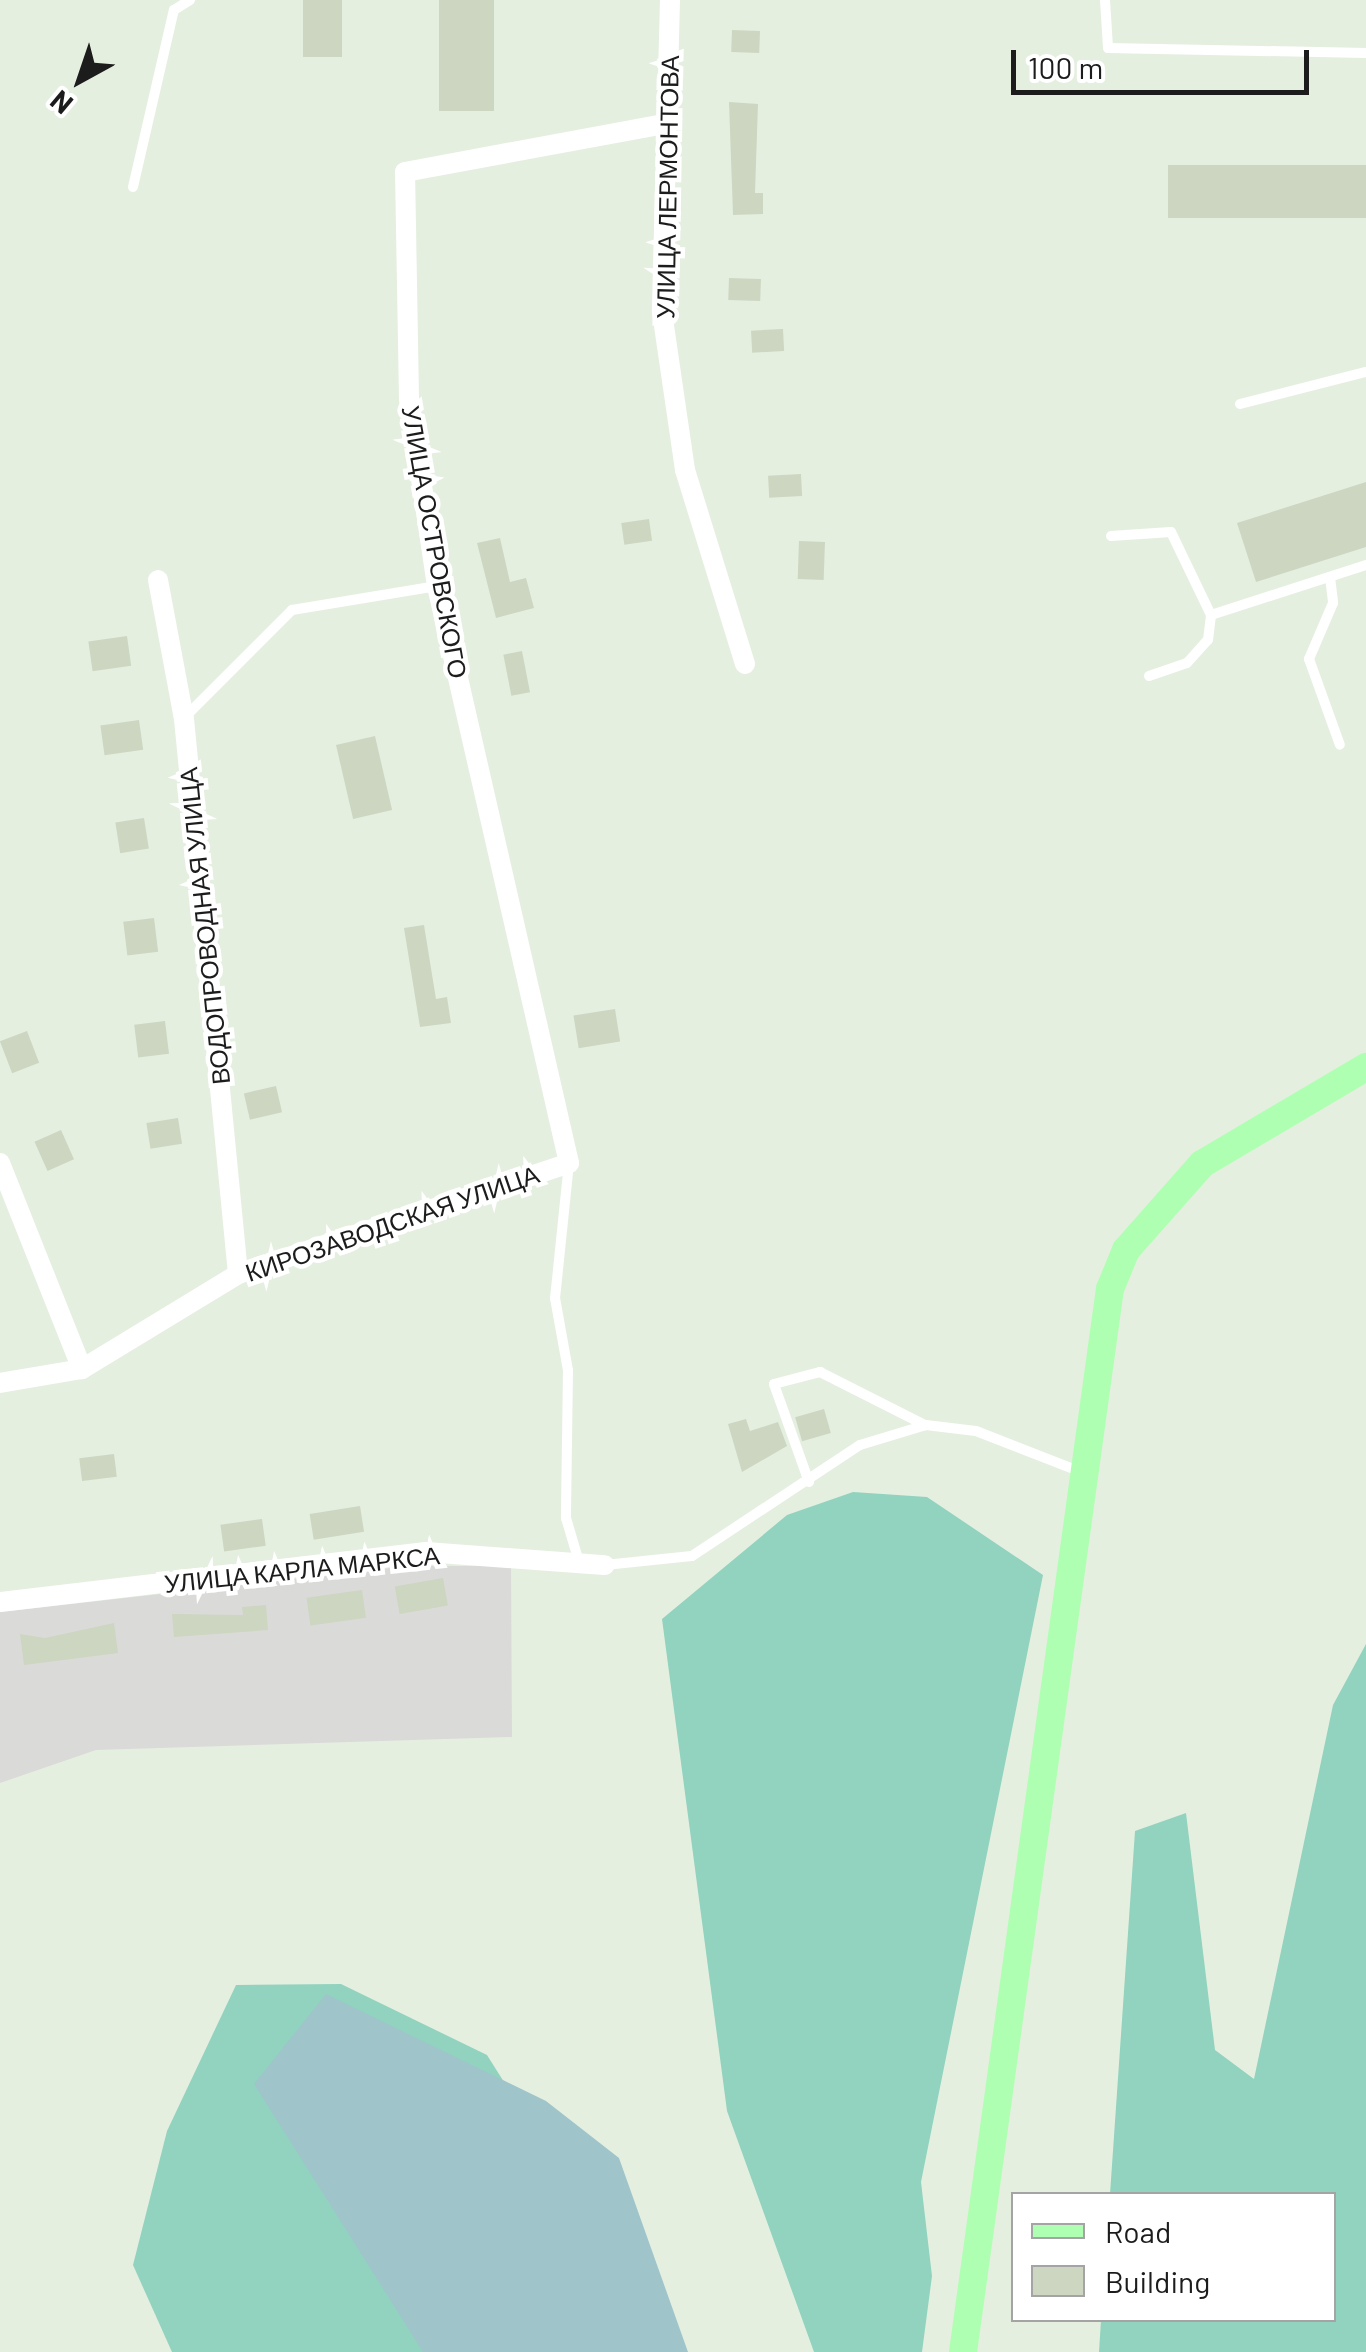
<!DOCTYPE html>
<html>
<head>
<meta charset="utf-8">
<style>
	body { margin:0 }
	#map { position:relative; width:1366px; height:2352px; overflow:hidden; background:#e5efe0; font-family:Barlow,sans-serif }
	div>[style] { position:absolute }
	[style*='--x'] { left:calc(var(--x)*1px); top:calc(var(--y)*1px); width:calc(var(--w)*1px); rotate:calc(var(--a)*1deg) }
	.residential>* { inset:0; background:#dadad9 }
	.forest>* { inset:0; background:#91d3bf }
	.cemetery>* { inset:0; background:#9fc4ca }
	.building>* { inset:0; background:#cdd6c0; transform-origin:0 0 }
	.service>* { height:10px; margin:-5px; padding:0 5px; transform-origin:5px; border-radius:5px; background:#fff }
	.minor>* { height:20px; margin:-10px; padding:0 10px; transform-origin:10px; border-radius:10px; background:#fff }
	.secondary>* { height:28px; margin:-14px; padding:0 14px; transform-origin:14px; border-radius:14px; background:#aeffb2 }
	span { translate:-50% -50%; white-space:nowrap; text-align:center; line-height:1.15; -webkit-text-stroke:9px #fff; paint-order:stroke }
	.street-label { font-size:25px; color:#1c1c1c }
	.legend { position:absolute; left:1011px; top:2192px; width:325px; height:130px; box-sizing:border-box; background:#fff; border:2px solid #a4a4a4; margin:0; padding:12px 18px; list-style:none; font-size:30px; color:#1c1c1c }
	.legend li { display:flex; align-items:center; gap:20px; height:50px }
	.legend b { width:50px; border:2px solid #a4a4a4 }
	.north { position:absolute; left:30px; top:30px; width:100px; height:100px; -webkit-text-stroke:8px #fff; paint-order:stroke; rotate:220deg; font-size:28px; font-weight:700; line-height:40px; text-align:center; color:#1c1c1c }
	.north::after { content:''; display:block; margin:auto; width:35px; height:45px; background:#1c1c1c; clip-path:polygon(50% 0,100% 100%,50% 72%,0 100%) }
	.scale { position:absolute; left:1011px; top:50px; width:298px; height:45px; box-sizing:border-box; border:5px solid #1c1c1c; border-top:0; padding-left:12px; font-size:30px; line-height:35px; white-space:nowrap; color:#1c1c1c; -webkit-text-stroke:8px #fff; paint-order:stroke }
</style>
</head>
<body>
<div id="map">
	<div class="residential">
		<div style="clip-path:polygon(408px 1566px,511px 1566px,512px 1737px,96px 1750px,0 1783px,0 1612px)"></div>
	</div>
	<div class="forest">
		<div style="clip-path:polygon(853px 1492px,927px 1497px,1043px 1575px,921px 2182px,932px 2276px,922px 2352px,814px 2352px,727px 2111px,662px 1619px,787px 1515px)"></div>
		<div style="clip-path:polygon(1366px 1644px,1366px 2352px,1099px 2352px,1101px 2320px,1334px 2320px,1334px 2194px,1110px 2194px,1135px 1831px,1186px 1813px,1215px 2050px,1254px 2079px,1333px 1705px)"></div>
		<div style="clip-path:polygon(341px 1984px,487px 2055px,674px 2352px,172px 2352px,133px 2265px,167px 2131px,236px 1985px)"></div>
	</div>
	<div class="cemetery">
		<div style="clip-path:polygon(326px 1994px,546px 2101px,619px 2158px,688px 2352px,423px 2352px,254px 2084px)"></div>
	</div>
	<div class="building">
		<div style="left:303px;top:0;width:39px;height:57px"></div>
		<div style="left:439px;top:0;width:55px;height:111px"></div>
		<div style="left:732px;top:30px;width:28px;height:22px;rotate:2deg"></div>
		<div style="clip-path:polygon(729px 102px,758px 104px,755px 193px,763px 193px,763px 214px,733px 215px)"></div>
		<div style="left:1366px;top:165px;width:53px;height:198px;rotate:90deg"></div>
		<div style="left:729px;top:278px;width:32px;height:22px;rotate:2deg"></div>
		<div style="left:783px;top:329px;width:22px;height:32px;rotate:87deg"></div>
		<div style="left:801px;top:474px;width:22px;height:33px;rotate:87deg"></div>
		<div style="clip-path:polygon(1366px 482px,1366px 547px,1256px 582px,1237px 523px)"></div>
		<div style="left:649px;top:519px;width:22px;height:28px;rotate:82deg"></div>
		<div style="clip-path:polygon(500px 538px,510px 582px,526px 578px,534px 608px,496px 618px,477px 543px)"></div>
		<div style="left:799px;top:541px;width:26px;height:38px;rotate:2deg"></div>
		<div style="left:127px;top:636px;width:30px;height:39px;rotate:82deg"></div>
		<div style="left:522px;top:651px;width:42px;height:19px;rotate:79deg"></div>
		<div style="left:139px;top:720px;width:30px;height:39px;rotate:82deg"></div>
		<div style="left:375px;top:736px;width:76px;height:40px;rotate:77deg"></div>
		<div style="left:144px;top:818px;width:31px;height:29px;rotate:81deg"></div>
		<div style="left:154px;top:918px;width:34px;height:31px;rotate:83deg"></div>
		<div style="clip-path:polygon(424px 925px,436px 999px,447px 997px,451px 1023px,420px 1027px,404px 928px)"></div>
		<div style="left:615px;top:1009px;width:33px;height:42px;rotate:81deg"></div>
		<div style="left:165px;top:1021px;width:33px;height:31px;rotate:83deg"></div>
		<div style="left:27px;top:1031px;width:34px;height:29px;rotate:69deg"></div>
		<div style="left:276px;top:1086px;width:27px;height:33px;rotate:77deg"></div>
		<div style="left:178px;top:1118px;width:26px;height:32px;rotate:81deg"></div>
		<div style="left:61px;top:1130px;width:32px;height:29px;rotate:66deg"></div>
		<div style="left:824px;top:1409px;width:25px;height:30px;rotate:74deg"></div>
		<div style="clip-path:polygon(746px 1419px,750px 1431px,778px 1422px,787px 1446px,742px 1472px,728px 1424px)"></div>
		<div style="left:114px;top:1454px;width:23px;height:35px;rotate:83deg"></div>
		<div style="left:360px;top:1506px;width:26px;height:51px;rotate:81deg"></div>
		<div style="left:262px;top:1519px;width:27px;height:42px;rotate:82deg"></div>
		<div style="left:443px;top:1578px;width:28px;height:49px;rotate:80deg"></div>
		<div style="left:362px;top:1590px;width:28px;height:56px;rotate:82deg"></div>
		<div style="clip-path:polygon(266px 1605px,268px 1630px,174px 1637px,172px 1614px,243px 1615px,242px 1607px)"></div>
		<div style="clip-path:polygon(114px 1623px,118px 1653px,24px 1665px,20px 1634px,45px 1638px)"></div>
	</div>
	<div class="service">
		<div style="--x:1105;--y:0;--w:48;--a:86.4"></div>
		<div style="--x:1108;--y:48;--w:258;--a:1.1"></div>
		<div style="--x:133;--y:187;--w:182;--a:-77"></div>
		<div style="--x:174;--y:10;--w:19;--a:-32"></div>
		<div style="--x:1240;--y:404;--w:130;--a:-14.3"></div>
		<div style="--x:1111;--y:536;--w:60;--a:-3.8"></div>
		<div style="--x:1171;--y:532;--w:92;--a:64.3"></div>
		<div style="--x:1330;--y:577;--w:26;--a:83"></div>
		<div style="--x:1333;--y:603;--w:61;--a:113.2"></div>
		<div style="--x:1309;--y:659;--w:91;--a:70.2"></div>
		<div style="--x:1149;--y:676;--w:40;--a:-18.9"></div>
		<div style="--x:1187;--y:663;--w:31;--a:-48"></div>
		<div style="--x:1208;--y:640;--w:25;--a:-83"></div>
		<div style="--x:1211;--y:615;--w:163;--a:-17.9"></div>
		<div style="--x:184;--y:718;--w:153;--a:-45"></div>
		<div style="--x:292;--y:610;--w:147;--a:-9.4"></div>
		<div style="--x:569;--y:1163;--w:136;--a:95.9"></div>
		<div style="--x:555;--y:1298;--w:73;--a:79.8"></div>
		<div style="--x:568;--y:1370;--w:148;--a:90.8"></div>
		<div style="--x:566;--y:1518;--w:46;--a:73.5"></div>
		<div style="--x:809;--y:1482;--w:104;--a:-109.7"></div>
		<div style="--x:774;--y:1384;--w:48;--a:-14.6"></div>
		<div style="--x:820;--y:1372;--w:118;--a:26.8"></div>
		<div style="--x:605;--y:1565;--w:87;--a:-5.9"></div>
		<div style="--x:692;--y:1556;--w:201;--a:-33.5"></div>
		<div style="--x:860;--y:1445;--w:69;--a:-16.9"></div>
		<div style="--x:926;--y:1425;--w:50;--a:6.8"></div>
		<div style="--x:976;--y:1431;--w:116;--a:21.3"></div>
	</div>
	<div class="minor">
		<div style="--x:670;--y:0;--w:312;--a:91.5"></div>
		<div style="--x:662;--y:312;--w:160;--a:81.7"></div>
		<div style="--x:685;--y:470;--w:203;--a:72.8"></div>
		<div style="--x:158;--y:580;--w:141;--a:79.4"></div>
		<div style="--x:184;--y:719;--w:558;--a:84.44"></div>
		<div style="--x:0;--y:1163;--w:222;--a:68.3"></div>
		<div style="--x:0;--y:1383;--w:83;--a:-9.7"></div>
		<div style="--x:82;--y:1369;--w:183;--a:-31.3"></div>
		<div style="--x:238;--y:1274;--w:349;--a:-18.5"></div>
		<div style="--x:569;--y:1163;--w:592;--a:-102.89"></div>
		<div style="--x:437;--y:586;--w:189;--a:-98.5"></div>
		<div style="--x:409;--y:399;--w:227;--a:-91"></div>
		<div style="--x:405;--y:172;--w:263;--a:-10.5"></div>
		<div style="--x:0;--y:1602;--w:429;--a:-6.7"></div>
		<div style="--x:426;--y:1552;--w:179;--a:4.2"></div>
	</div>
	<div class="secondary">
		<div style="--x:963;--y:2352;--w:1073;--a:-82.13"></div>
		<div style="--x:1110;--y:1289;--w:42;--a:-67.7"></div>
		<div style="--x:1126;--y:1250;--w:115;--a:-48.5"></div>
		<div style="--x:1202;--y:1164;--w:191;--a:-30.6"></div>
	</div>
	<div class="street-label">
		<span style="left:667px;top:187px;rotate:-89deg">УЛИЦА ЛЕРМОНТОВА</span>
		<span style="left:435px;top:542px;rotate:80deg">УЛИЦА ОСТРОВСКОГО</span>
		<span style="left:204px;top:926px;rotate:-96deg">ВОДОПРОВОДНАЯ УЛИЦА</span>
		<span style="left:392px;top:1223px;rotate:-19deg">КИРОЗАВОДСКАЯ УЛИЦА</span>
		<span style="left:302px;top:1569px;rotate:-6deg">УЛИЦА КАРЛА МАРКСА</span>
	</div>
	<ul class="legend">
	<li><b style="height:12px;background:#aeffb2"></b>Road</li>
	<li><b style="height:28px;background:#cdd6c0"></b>Building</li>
	</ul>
	<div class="north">N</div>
	<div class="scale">100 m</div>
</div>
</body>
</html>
